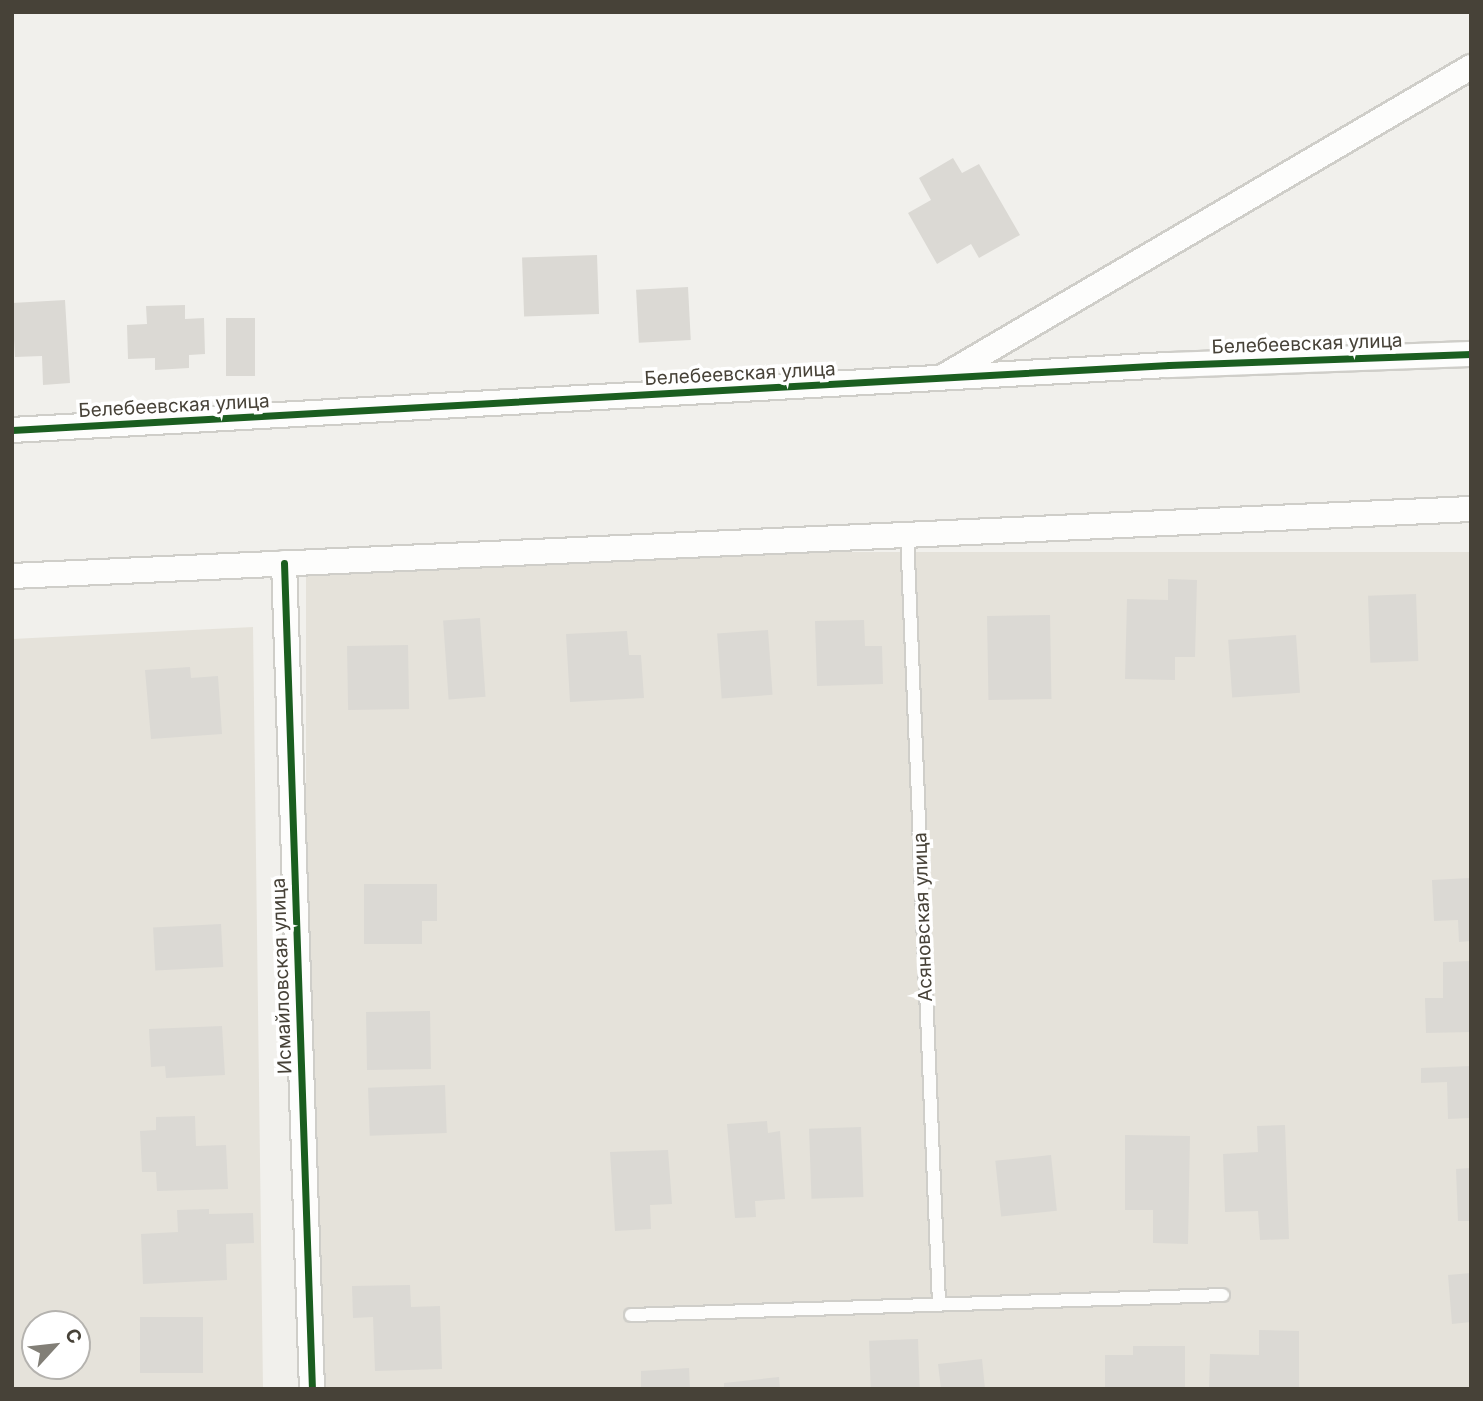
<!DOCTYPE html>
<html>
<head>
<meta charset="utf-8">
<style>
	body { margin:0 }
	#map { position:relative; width:1483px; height:1401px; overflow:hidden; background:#f1f0ec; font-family:Inter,sans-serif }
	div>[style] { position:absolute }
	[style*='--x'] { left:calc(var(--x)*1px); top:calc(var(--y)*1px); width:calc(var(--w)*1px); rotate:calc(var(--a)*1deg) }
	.residential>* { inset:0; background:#e5e2da; transform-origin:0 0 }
	.building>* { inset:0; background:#dbd9d4; transform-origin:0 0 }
	.roads { filter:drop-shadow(2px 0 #cfcec9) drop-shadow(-2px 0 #cfcec9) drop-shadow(0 2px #cfcec9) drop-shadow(0 -2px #cfcec9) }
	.service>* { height:12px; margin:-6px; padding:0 6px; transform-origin:6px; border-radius:6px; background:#fdfdfc }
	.minor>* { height:24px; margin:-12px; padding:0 12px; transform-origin:12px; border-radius:12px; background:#fdfdfc }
	.cycleway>* { height:7px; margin:-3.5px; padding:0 3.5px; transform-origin:3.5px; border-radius:3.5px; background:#1b5e20 }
	span { translate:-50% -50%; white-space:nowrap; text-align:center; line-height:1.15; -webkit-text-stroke:7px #fff; paint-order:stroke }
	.street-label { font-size:19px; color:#474238 }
	.frame { position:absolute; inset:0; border:14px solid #474238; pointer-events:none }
	.north { position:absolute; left:21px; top:1310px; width:70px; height:70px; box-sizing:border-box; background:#fff; border:2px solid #b5b3af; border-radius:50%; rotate:63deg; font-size:19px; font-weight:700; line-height:28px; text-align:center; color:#474238 }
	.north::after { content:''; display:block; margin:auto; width:24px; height:32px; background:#827f77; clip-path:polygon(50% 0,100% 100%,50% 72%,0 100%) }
</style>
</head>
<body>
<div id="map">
	<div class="residential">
		<div style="left:1471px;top:552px;width:837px;height:1165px;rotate:90deg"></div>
		<div style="clip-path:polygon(evenodd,253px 627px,263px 1389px,12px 1389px,12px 639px,253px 627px,35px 1324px,77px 1324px,77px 1366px,35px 1366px,35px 1324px)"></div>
	</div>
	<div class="building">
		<div style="clip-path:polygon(953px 158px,962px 173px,979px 164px,1020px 235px,979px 258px,971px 244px,937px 264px,908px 213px,931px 200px,919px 178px)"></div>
		<div style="left:597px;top:255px;width:59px;height:75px;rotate:88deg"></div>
		<div style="left:688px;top:287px;width:53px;height:52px;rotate:87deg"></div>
		<div style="clip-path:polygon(65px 300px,70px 383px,43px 385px,42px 356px,15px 357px,12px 303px)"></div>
		<div style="clip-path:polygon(185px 305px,185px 319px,204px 318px,205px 354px,189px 355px,189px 368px,155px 370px,155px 358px,128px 359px,127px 325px,147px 324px,146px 306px)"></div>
		<div style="left:226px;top:318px;width:29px;height:58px"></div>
		<div style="clip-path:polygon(1168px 579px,1197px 580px,1195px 657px,1175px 657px,1175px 680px,1125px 679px,1127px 599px,1168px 600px)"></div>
		<div style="left:1416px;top:594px;width:67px;height:48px;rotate:88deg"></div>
		<div style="left:1050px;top:615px;width:84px;height:63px;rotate:89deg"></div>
		<div style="left:480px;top:618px;width:79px;height:37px;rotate:86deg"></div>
		<div style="clip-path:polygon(864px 620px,865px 646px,882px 646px,883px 684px,817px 686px,815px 621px)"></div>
		<div style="left:768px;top:630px;width:65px;height:51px;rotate:86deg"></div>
		<div style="clip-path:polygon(627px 631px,629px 655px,641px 655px,644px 698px,570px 702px,566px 634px)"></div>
		<div style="left:1296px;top:635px;width:58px;height:68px;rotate:86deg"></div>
		<div style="left:408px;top:645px;width:64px;height:61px;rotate:89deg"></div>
		<div style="clip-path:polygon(190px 667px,191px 678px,218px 676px,222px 734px,151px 739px,145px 670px)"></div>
		<div style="clip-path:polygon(1471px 878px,1471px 941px,1459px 942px,1458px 920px,1434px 921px,1432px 880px)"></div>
		<div style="clip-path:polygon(364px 884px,437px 884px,437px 921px,422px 921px,422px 944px,364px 944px)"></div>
		<div style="left:221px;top:924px;width:43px;height:68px;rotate:87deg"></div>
		<div style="clip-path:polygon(1471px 961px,1471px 1032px,1426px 1033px,1425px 998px,1443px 998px,1443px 962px)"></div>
		<div style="left:430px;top:1011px;width:58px;height:64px;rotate:89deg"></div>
		<div style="clip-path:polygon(222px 1026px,225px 1075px,166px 1078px,165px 1066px,151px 1067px,149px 1029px)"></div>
		<div style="clip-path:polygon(1471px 1066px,1471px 1118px,1448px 1119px,1447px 1082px,1421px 1083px,1421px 1068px)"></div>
		<div style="left:445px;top:1085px;width:48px;height:77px;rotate:88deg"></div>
		<div style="clip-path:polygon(195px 1116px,196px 1146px,226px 1145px,228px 1189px,157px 1191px,156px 1172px,142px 1172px,140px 1131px,156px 1130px,156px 1117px)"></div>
		<div style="clip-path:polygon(767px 1121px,768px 1133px,780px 1131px,785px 1199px,755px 1201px,756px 1217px,735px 1218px,727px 1124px)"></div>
		<div style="clip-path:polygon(1285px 1125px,1289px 1239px,1260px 1240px,1258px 1211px,1225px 1212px,1223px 1154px,1258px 1152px,1257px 1126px)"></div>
		<div style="left:861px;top:1127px;width:70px;height:52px;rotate:88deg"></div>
		<div style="clip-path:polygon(1125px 1135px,1190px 1136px,1188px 1244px,1153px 1243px,1153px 1210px,1125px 1210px)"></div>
		<div style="clip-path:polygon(668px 1150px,672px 1204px,650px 1205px,651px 1229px,615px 1231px,610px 1152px)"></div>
		<div style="left:1051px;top:1155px;width:56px;height:56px;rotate:84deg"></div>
		<div style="clip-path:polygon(1471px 1168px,1471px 1221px,1458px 1221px,1456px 1169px)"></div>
		<div style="clip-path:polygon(209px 1209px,209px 1214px,253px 1213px,254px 1243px,226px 1244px,227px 1280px,143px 1284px,141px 1234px,178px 1232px,177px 1210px)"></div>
		<div style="clip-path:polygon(1471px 1273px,1471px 1322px,1452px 1324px,1448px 1275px)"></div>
		<div style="clip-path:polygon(410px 1285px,411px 1307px,440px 1306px,442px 1369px,375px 1371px,373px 1317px,353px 1318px,352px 1286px)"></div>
		<div style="left:140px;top:1317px;width:63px;height:56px"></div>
		<div style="clip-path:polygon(1259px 1330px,1299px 1331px,1299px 1389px,1209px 1389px,1210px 1354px,1259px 1355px)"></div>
		<div style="left:918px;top:1339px;width:50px;height:49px;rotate:88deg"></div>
		<div style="clip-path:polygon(1133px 1346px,1185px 1346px,1185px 1389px,1105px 1389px,1105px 1355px,1133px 1355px)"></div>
		<div style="clip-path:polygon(982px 1359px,985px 1389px,941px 1389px,938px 1364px)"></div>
		<div style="clip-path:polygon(689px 1368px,690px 1389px,641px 1389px,641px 1371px)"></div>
		<div style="clip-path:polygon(779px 1377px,780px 1389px,724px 1389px,724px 1383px)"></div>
	</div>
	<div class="roads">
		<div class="service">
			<div style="--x:907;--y:533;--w:770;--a:87.62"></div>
			<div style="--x:631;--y:1315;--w:592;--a:-1.93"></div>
		</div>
		<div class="minor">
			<div style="--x:946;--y:375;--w:609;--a:-30.4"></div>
			<div style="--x:12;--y:430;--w:1159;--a:-3.22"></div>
			<div style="--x:1169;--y:365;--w:302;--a:-2.1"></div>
			<div style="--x:284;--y:563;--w:826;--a:88.06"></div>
			<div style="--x:12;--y:576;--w:1461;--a:-2.63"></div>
		</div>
	</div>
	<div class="cycleway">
		<div style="--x:12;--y:430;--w:1159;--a:-3.22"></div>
		<div style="--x:1169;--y:365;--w:302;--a:-2.1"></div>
		<div style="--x:284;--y:563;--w:826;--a:88.06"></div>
	</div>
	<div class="street-label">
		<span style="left:1307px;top:344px;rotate:-2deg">Белебеевская улица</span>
		<span style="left:740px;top:374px;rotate:-3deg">Белебеевская улица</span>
		<span style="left:174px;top:406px;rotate:-3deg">Белебеевская улица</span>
		<span style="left:923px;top:917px;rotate:-92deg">Асяновская улица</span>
		<span style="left:282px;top:976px;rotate:-92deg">Исмайловская улица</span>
	</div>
	<div class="frame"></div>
	<div class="north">С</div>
</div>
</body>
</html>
